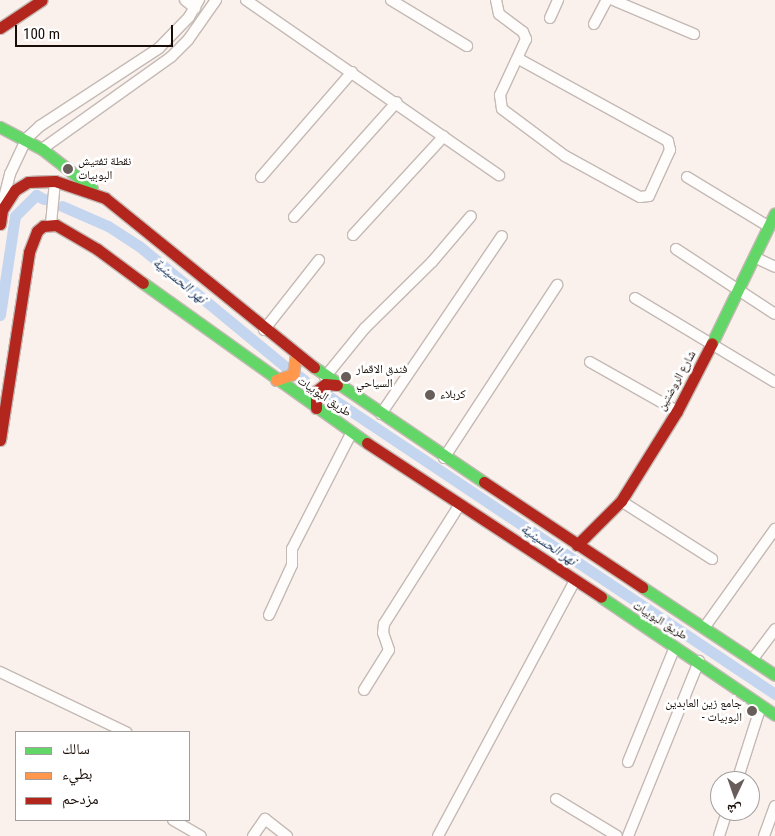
<!DOCTYPE html>
<html>
<head>
<meta charset="utf-8">
<style>
	body { margin:0 }
	#map { position:relative; width:775px; height:836px; overflow:hidden; background:#faf1ed; font-family:"Roboto Condensed","Noto Naskh Arabic",sans-serif }
	div>[style] { position:absolute }
	[style*='--x'] { left:calc(var(--x)*1px); top:calc(var(--y)*1px); width:calc(var(--w)*1px); rotate:calc(var(--a)*1deg) }
	.canal>* { height:11px; margin:-5.5px; padding:0 5.5px; transform-origin:5.5px; border-radius:5.5px; background:#c4d5f0 }
	.roads { filter:drop-shadow(1px 0 #c4b9b4) drop-shadow(-1px 0 #c4b9b4) drop-shadow(0 1px #c4b9b4) drop-shadow(0 -1px #c4b9b4) }
	.street>* { height:10px; margin:-5px; padding:0 5px; transform-origin:5px; border-radius:5px; background:#fefdfc }
	.fast>* { height:11px; margin:-5.5px; padding:0 5.5px; transform-origin:5.5px; border-radius:5.5px; background:#63d668 }
	.slow>* { height:11px; margin:-5.5px; padding:0 5.5px; transform-origin:5.5px; border-radius:5.5px; background:#ff974d }
	.jam>* { height:11px; margin:-5.5px; padding:0 5.5px; transform-origin:5.5px; border-radius:5.5px; background:#b3261e }
	.dots>* { width:14px; height:14px; translate:-50% -50%; box-sizing:border-box; border:2px solid #fff; border-radius:50% }
	span { translate:-50% -50%; white-space:nowrap; text-align:center; line-height:1.15; -webkit-text-stroke:5px #fff; paint-order:stroke }
	.poi-label { font-size:12px; color:#190d07 }
	.left { translate:0 -50%; text-align:left }
	.right { translate:-100% -50%; text-align:right }
	.street-label { font-size:12px; color:#190d07 }
	.water-label { font-size:14px; color:#0b2851; font-style:italic }
	.legend { position:absolute; left:15px; top:731px; width:175px; height:90px; box-sizing:border-box; background:#fff; border:1px solid #a39e9c; margin:0; padding:6px 9px; list-style:none; font-size:15px; color:#190d07 }
	.legend li { display:flex; align-items:center; gap:10px; height:25px }
	.legend b { width:25px; border:1px solid #a39e9c }
	.north { position:absolute; left:710px; top:771px; width:50px; height:50px; box-sizing:border-box; background:#fff; border:1px solid #a39e9c; border-radius:50%; rotate:183deg; font-size:14px; font-weight:700; line-height:20px; text-align:center; color:#190d07 }
	.north::after { content:''; display:block; margin:auto; width:18px; height:22px; background:#685d58; clip-path:polygon(50% 0,100% 100%,50% 72%,0 100%) }
	.scale { position:absolute; left:15px; top:25px; width:158px; height:22px; box-sizing:border-box; border:2px solid #190d07; border-top:0; padding-left:6px; font-size:15px; line-height:18px; white-space:nowrap; color:#190d07; -webkit-text-stroke:4px #fff; paint-order:stroke }
</style>
</head>
<body>
<div id="map">
	<div class="canal">
		<div style="--x:62;--y:206;--w:50;--a:23.5"></div>
		<div style="--x:108;--y:226;--w:37;--a:33"></div>
		<div style="--x:139;--y:246;--w:193;--a:39.5"></div>
		<div style="--x:0;--y:315;--w:100;--a:-81.4"></div>
		<div style="--x:15;--y:216;--w:30;--a:-45"></div>
		<div style="--x:36;--y:195;--w:9;--a:27"></div>
		<div style="--x:299;--y:376;--w:8;--a:40"></div>
		<div style="--x:324;--y:393;--w:542;--a:33.72"></div>
	</div>
	<div class="roads">
		<div class="street">
			<div style="--x:185;--y:0;--w:13;--a:39"></div>
			<div style="--x:246;--y:0;--w:308;--a:34.7"></div>
			<div style="--x:391;--y:0;--w:89;--a:31.2"></div>
			<div style="--x:496;--y:0;--w:14;--a:78"></div>
			<div style="--x:499;--y:14;--w:30;--a:37"></div>
			<div style="--x:523;--y:32;--w:8;--a:67"></div>
			<div style="--x:526;--y:39;--w:62;--a:114.9"></div>
			<div style="--x:500;--y:95;--w:14;--a:82"></div>
			<div style="--x:502;--y:109;--w:79;--a:36.7"></div>
			<div style="--x:565;--y:156;--w:85;--a:28.7"></div>
			<div style="--x:640;--y:197;--w:9;--a:-6"></div>
			<div style="--x:649;--y:196;--w:51;--a:-65.5"></div>
			<div style="--x:670;--y:150;--w:9;--a:-103"></div>
			<div style="--x:668;--y:141;--w:170;--a:-151.2"></div>
			<div style="--x:613;--y:0;--w:88;--a:22.8"></div>
			<div style="--x:550;--y:18;--w:20;--a:-66"></div>
			<div style="--x:594;--y:24;--w:27;--a:-62"></div>
			<div style="--x:42;--y:149;--w:158;--a:-35.5"></div>
			<div style="--x:171;--y:57;--w:24;--a:-45"></div>
			<div style="--x:188;--y:40;--w:49;--a:-55"></div>
			<div style="--x:261;--y:177;--w:139;--a:-49.1"></div>
			<div style="--x:687;--y:177;--w:95;--a:31.2"></div>
			<div style="--x:3;--y:202;--w:29;--a:-76"></div>
			<div style="--x:10;--y:174;--w:38;--a:-65"></div>
			<div style="--x:26;--y:139;--w:19;--a:-43"></div>
			<div style="--x:40;--y:126;--w:142;--a:-33.2"></div>
			<div style="--x:159;--y:48;--w:43;--a:-45.9"></div>
			<div style="--x:189;--y:17;--w:20;--a:-60"></div>
			<div style="--x:294;--y:217;--w:154;--a:-48.2"></div>
			<div style="--x:51;--y:224;--w:43;--a:-84.7"></div>
			<div style="--x:353;--y:235;--w:134;--a:-47.4"></div>
			<div style="--x:676;--y:249;--w:118;--a:33.3"></div>
			<div style="--x:754;--y:257;--w:23;--a:25"></div>
			<div style="--x:635;--y:298;--w:163;--a:31"></div>
			<div style="--x:264;--y:330;--w:89;--a:-51.8"></div>
			<div style="--x:590;--y:362;--w:100;--a:29.4"></div>
			<div style="--x:325;--y:377;--w:63;--a:-50.8"></div>
			<div style="--x:365;--y:328;--w:94;--a:-44.6"></div>
			<div style="--x:432;--y:262;--w:60;--a:-49.7"></div>
			<div style="--x:381;--y:414;--w:215;--a:-55.8"></div>
			<div style="--x:444;--y:458;--w:207;--a:-56.8"></div>
			<div style="--x:621;--y:501;--w:108;--a:32.5"></div>
			<div style="--x:269;--y:615;--w:55;--a:-65.3"></div>
			<div style="--x:292;--y:565;--w:16;--a:-90"></div>
			<div style="--x:292;--y:549;--w:131;--a:-62.9"></div>
			<div style="--x:704;--y:628;--w:122;--a:-54.4"></div>
			<div style="--x:752;--y:660;--w:39;--a:-53"></div>
			<div style="--x:0;--y:672;--w:140;--a:25.5"></div>
			<div style="--x:364;--y:690;--w:47;--a:-58"></div>
			<div style="--x:389;--y:650;--w:18;--a:-109"></div>
			<div style="--x:383;--y:633;--w:9;--a:-84"></div>
			<div style="--x:384;--y:624;--w:140;--a:-57.6"></div>
			<div style="--x:628;--y:762;--w:124;--a:-67.8"></div>
			<div style="--x:737;--y:781;--w:79;--a:-72.3"></div>
			<div style="--x:556;--y:799;--w:71;--a:31.2"></div>
			<div style="--x:173;--y:820;--w:32;--a:30"></div>
			<div style="--x:253;--y:836;--w:21;--a:-55"></div>
			<div style="--x:265;--y:819;--w:28;--a:38"></div>
			<div style="--x:438;--y:836;--w:288;--a:-61.8"></div>
			<div style="--x:628;--y:836;--w:189;--a:-67.9"></div>
			<div style="--x:719;--y:836;--w:26;--a:-72"></div>
			<div style="--x:764;--y:836;--w:32;--a:-70"></div>
		</div>
		<div class="fast">
			<div style="--x:0;--y:127;--w:47;--a:27.6"></div>
			<div style="--x:42;--y:149;--w:63;--a:38"></div>
			<div style="--x:143;--y:283;--w:275;--a:35.5"></div>
			<div style="--x:712;--y:343;--w:144;--a:-64.1"></div>
			<div style="--x:314;--y:367;--w:205;--a:34.1"></div>
			<div style="--x:642;--y:587;--w:159;--a:33.5"></div>
			<div style="--x:601;--y:597;--w:210;--a:34.1"></div>
		</div>
		<div class="slow">
			<div style="--x:276;--y:380;--w:18;--a:-19"></div>
			<div style="--x:293;--y:374;--w:19;--a:-81"></div>
		</div>
		<div class="jam">
			<div style="--x:0;--y:28;--w:50;--a:-33.7"></div>
			<div style="--x:0;--y:224;--w:14;--a:-82"></div>
			<div style="--x:2;--y:210;--w:24;--a:-57"></div>
			<div style="--x:15;--y:190;--w:15;--a:-32"></div>
			<div style="--x:28;--y:182;--w:27;--a:-2"></div>
			<div style="--x:55;--y:181;--w:53;--a:18.8"></div>
			<div style="--x:105;--y:198;--w:269;--a:39"></div>
			<div style="--x:316;--y:408;--w:17;--a:-90"></div>
			<div style="--x:316;--y:391;--w:11;--a:-38"></div>
			<div style="--x:325;--y:384;--w:12;--a:5"></div>
			<div style="--x:0;--y:440;--w:190;--a:-81.2"></div>
			<div style="--x:29;--y:252;--w:22;--a:-69"></div>
			<div style="--x:37;--y:231;--w:8;--a:-40"></div>
			<div style="--x:43;--y:226;--w:13;--a:-4"></div>
			<div style="--x:56;--y:225;--w:48;--a:30.3"></div>
			<div style="--x:97;--y:249;--w:57;--a:36.5"></div>
			<div style="--x:367;--y:443;--w:280;--a:33.3"></div>
			<div style="--x:484;--y:482;--w:190;--a:33.6"></div>
			<div style="--x:577;--y:545;--w:62;--a:-45"></div>
			<div style="--x:621;--y:501;--w:106;--a:-58.1"></div>
			<div style="--x:677;--y:411;--w:76;--a:-62.8"></div>
		</div>
	</div>
	<div class="dots">
		<div style="left:68px;top:169px;background:#685d58"></div>
		<div style="left:346px;top:377px;background:#685d58"></div>
		<div style="left:430px;top:395px;background:#685d58"></div>
		<div style="left:752px;top:711px;background:#685d58"></div>
	</div>
	<div class="poi-label">
		<span class="left" style="left:78px;top:169px">نقطة تفتيش<br>البوبيات</span>
		<span class="left" style="left:356px;top:377px">فندق الاقمار<br>السياحي</span>
		<span class="left" style="left:440px;top:395px">كربلاء</span>
		<span class="right" style="left:742px;top:711px">جامع زين العابدين<br>- البوبيات</span>
	</div>
	<div class="street-label">
		<span style="left:677px;top:381px;rotate:-61deg">شارع الروضتين</span>
		<span style="left:324px;top:397px;rotate:34deg">طريق البوبيات</span>
		<span style="left:660px;top:621px;rotate:32deg">طريق البوبيات</span>
	</div>
	<div class="water-label">
		<span style="left:180px;top:280px;rotate:39deg">نهر الحسينية</span>
		<span style="left:549px;top:544px;rotate:34deg">نهر الحسينية</span>
	</div>
	<ul class="legend">
	<li><b style="height:6px;background:#63d668"></b>سالك</li>
	<li><b style="height:6px;background:#ff974d"></b>بطيء</li>
	<li><b style="height:6px;background:#b3261e"></b>مزدحم</li>
	</ul>
	<div class="north">ش</div>
	<div class="scale">100 m</div>
</div>
</body>
</html>
